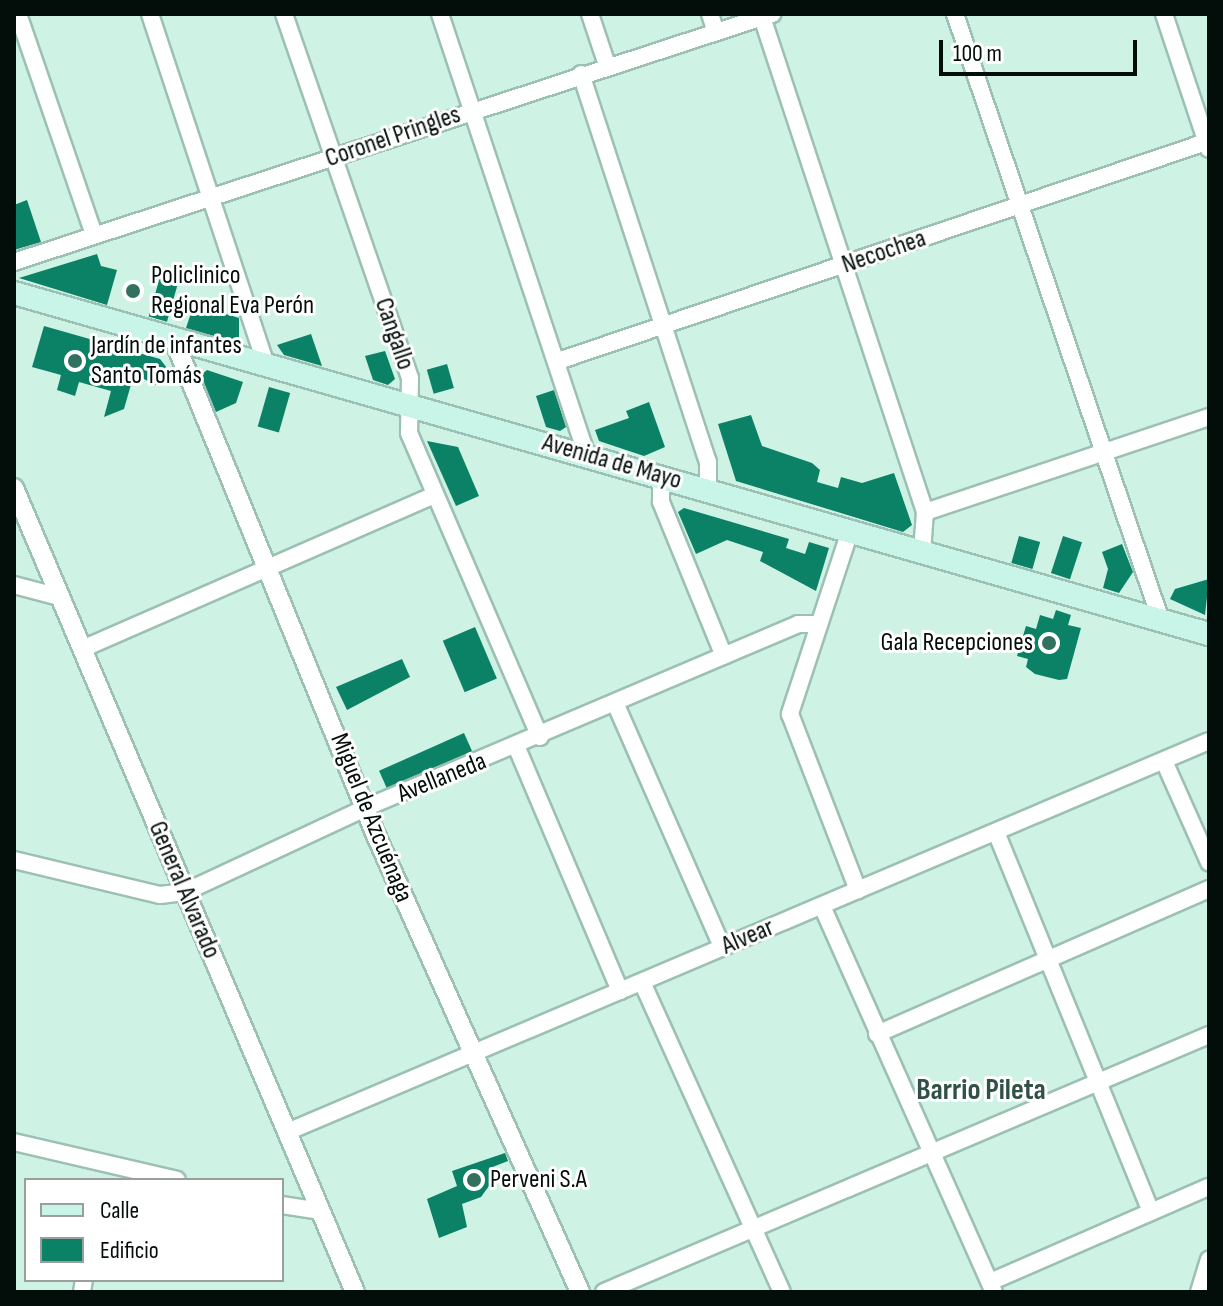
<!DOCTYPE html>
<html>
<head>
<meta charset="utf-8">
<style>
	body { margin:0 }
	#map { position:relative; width:1223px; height:1306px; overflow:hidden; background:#cef3e5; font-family:"Sofia Sans Condensed",sans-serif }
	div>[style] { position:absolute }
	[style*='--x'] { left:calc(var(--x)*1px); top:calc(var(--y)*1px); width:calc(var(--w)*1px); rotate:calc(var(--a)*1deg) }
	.building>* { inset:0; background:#0b8166; transform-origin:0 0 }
	.roads { filter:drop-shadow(2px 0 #9cc0b3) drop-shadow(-2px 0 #9cc0b3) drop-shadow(0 2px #9cc0b3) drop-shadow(0 -2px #9cc0b3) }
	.minor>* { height:16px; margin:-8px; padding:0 8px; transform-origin:8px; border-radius:8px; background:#fff }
	.tertiary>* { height:18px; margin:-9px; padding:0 9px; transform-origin:9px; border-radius:9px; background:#fff }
	.secondary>* { height:22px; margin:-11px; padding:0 11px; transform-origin:11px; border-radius:11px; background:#c9f5e9 }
	.dots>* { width:22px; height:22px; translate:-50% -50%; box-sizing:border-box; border:4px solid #fff; border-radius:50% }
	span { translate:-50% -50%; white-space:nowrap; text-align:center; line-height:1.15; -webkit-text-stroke:6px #fff; paint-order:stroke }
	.street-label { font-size:26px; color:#030e0a }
	.poi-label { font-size:26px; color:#030e0a }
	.left { translate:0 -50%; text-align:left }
	.right { translate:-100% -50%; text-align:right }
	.quarter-label { font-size:30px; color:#305146; font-weight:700 }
	.frame { position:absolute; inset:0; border:16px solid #030e0a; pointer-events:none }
	.legend { position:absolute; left:24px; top:1178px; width:260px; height:104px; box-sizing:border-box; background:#fff; border:2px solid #9a9f9d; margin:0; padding:10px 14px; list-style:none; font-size:24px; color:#030e0a }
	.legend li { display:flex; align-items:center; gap:16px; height:40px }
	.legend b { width:40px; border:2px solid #9a9f9d }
	.scale { position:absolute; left:939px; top:40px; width:198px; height:36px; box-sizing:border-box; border:4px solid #030e0a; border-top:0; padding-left:10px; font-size:24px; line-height:28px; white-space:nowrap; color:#030e0a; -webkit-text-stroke:6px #fff; paint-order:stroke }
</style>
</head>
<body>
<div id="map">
	<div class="building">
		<div style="clip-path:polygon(27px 200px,41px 242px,14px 250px,14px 205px)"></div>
		<div style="clip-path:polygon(97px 254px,101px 266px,117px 270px,107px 305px,19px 278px)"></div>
		<div style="left:160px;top:277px;width:19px;height:41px;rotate:16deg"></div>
		<div style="clip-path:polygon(194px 304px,239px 318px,239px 343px,186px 328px)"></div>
		<div style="clip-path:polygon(44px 326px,160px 359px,174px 377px,156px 385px,134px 374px,124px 409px,104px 417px,111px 391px,79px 382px,75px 396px,57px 390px,61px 375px,32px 367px)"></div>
		<div style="clip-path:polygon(311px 334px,322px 366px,284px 355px,277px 345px)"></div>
		<div style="clip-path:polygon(385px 351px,395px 379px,388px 385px,373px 380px,365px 356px)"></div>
		<div style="left:447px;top:364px;width:25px;height:21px;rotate:74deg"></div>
		<div style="clip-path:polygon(207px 370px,243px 382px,236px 403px,216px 412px,201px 375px)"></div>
		<div style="left:269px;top:387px;width:22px;height:41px;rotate:16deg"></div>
		<div style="clip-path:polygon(554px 390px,566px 427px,560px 431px,546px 427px,536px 396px)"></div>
		<div style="clip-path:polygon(649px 402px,665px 447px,644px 456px,599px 441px,595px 430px,629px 418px,626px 411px)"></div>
		<div style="clip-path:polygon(751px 415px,762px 446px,812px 463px,820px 470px,817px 482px,838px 488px,841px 477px,862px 483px,894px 473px,912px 525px,903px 532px,736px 481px,718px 424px)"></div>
		<div style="clip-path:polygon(427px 441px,458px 447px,479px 496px,456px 506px)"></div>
		<div style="clip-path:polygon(684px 508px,789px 539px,786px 548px,805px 554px,809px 542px,829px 548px,816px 591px,760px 561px,763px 552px,727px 540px,696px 554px,678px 512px)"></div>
		<div style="left:1019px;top:536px;width:22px;height:28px;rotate:16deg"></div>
		<div style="left:1063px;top:536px;width:20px;height:39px;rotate:18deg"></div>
		<div style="clip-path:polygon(1122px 544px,1133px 572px,1119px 593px,1103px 588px,1108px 569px,1102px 552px)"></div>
		<div style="clip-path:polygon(1209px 579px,1205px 615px,1170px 599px,1175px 589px)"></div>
		<div style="clip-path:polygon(1056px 610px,1071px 615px,1068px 625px,1081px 628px,1067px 679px,1059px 680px,1035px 674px,1026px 667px,1028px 659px,1017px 656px,1026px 626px,1036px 629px,1040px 615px,1053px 619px)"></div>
		<div style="left:475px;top:627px;width:56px;height:35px;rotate:67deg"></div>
		<div style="clip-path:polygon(402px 659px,410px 677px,347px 710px,336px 687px)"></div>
		<div style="left:464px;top:733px;width:20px;height:93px;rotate:66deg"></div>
		<div style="clip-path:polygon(505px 1153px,508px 1161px,490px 1168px,494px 1179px,481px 1197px,462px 1204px,467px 1227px,439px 1238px,427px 1199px,457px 1186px,452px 1171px)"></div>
	</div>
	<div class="roads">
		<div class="minor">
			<div style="--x:18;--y:14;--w:234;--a:71"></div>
			<div style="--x:150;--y:14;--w:370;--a:71.7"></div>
			<div style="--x:284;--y:14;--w:385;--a:70.9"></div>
			<div style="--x:410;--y:378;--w:55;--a:91"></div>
			<div style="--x:409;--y:433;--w:331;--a:66.7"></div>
			<div style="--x:440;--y:14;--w:465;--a:71.6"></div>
			<div style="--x:590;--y:14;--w:54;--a:71.6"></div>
			<div style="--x:710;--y:14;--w:19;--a:72"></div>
			<div style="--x:955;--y:14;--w:641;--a:71.25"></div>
			<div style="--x:1164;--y:14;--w:142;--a:71.6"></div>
			<div style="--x:762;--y:17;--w:521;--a:71.77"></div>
			<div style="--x:925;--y:512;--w:40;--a:94.3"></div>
			<div style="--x:581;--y:74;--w:408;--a:71.9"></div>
			<div style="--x:708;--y:462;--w:28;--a:90"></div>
			<div style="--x:14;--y:262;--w:798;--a:-18.12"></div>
			<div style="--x:558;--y:361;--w:687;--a:-18.67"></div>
			<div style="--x:661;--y:476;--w:26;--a:90"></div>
			<div style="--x:661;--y:502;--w:166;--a:67.8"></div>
			<div style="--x:925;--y:512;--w:299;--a:-18.5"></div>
			<div style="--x:850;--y:531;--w:193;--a:108.2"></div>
			<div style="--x:790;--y:714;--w:189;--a:68.9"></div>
			<div style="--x:14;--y:585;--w:47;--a:14.9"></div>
			<div style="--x:82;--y:649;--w:384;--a:-23.6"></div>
			<div style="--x:616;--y:705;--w:264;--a:66.3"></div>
			<div style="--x:517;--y:748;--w:264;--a:67"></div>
			<div style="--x:1164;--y:761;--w:111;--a:66"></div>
			<div style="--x:996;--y:832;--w:410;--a:67.8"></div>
			<div style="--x:14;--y:860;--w:150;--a:13.5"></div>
			<div style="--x:160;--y:895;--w:25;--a:-7"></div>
			<div style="--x:185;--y:892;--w:199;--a:-25"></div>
			<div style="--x:365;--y:808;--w:470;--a:-23"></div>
			<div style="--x:798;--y:624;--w:21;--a:0"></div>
			<div style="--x:822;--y:906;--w:423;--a:66"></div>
			<div style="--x:642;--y:982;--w:340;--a:65.7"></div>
			<div style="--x:877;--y:1034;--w:362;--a:-23.6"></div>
			<div style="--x:287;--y:1132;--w:1001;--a:-22.98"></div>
			<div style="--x:14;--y:1142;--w:167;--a:13.1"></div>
			<div style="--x:282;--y:1205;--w:38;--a:9"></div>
			<div style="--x:990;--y:1282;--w:239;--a:-23.5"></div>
			<div style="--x:82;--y:1292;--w:12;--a:-81"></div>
			<div style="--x:604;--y:1292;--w:657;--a:-23.02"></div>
			<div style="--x:1199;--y:1292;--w:34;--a:-73"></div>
		</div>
		<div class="tertiary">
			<div style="--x:174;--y:340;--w:532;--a:67.82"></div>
			<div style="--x:375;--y:833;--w:503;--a:65.93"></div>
			<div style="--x:14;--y:488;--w:873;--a:67.02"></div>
		</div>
		<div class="secondary">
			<div style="--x:14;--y:293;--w:1243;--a:15.93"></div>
		</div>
	</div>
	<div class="dots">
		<div style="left:133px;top:291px;background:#32715e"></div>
		<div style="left:75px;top:361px;background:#32715e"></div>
		<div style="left:1049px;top:643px;background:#32715e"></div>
		<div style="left:474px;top:1180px;background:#32715e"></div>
	</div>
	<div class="street-label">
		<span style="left:393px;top:137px;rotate:-19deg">Coronel Pringles</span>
		<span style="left:884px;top:252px;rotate:-19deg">Necochea</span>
		<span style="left:394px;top:334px;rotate:71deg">Cangallo</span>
		<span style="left:612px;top:462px;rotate:16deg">Avenida de Mayo</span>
		<span style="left:442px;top:778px;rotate:-22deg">Avellaneda</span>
		<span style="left:371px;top:818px;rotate:68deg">Miguel de Azcuénaga</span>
		<span style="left:184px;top:890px;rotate:67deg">General Alvarado</span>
		<span style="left:748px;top:937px;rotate:-23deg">Alvear</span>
	</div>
	<div class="poi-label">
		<span class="left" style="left:151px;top:291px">Policlinico<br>Regional Eva Perón</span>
		<span class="left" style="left:91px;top:361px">Jardín de infantes<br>Santo Tomás</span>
		<span class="right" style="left:1033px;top:643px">Gala Recepciones</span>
		<span class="left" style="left:490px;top:1180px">Perveni S.A</span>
	</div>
	<div class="quarter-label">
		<span style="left:981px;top:1090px">Barrio Pileta</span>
	</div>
	<div class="frame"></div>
	<ul class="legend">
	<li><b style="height:10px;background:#c9f5e9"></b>Calle</li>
	<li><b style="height:22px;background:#0b8166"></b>Edificio</li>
	</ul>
	<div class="scale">100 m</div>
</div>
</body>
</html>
